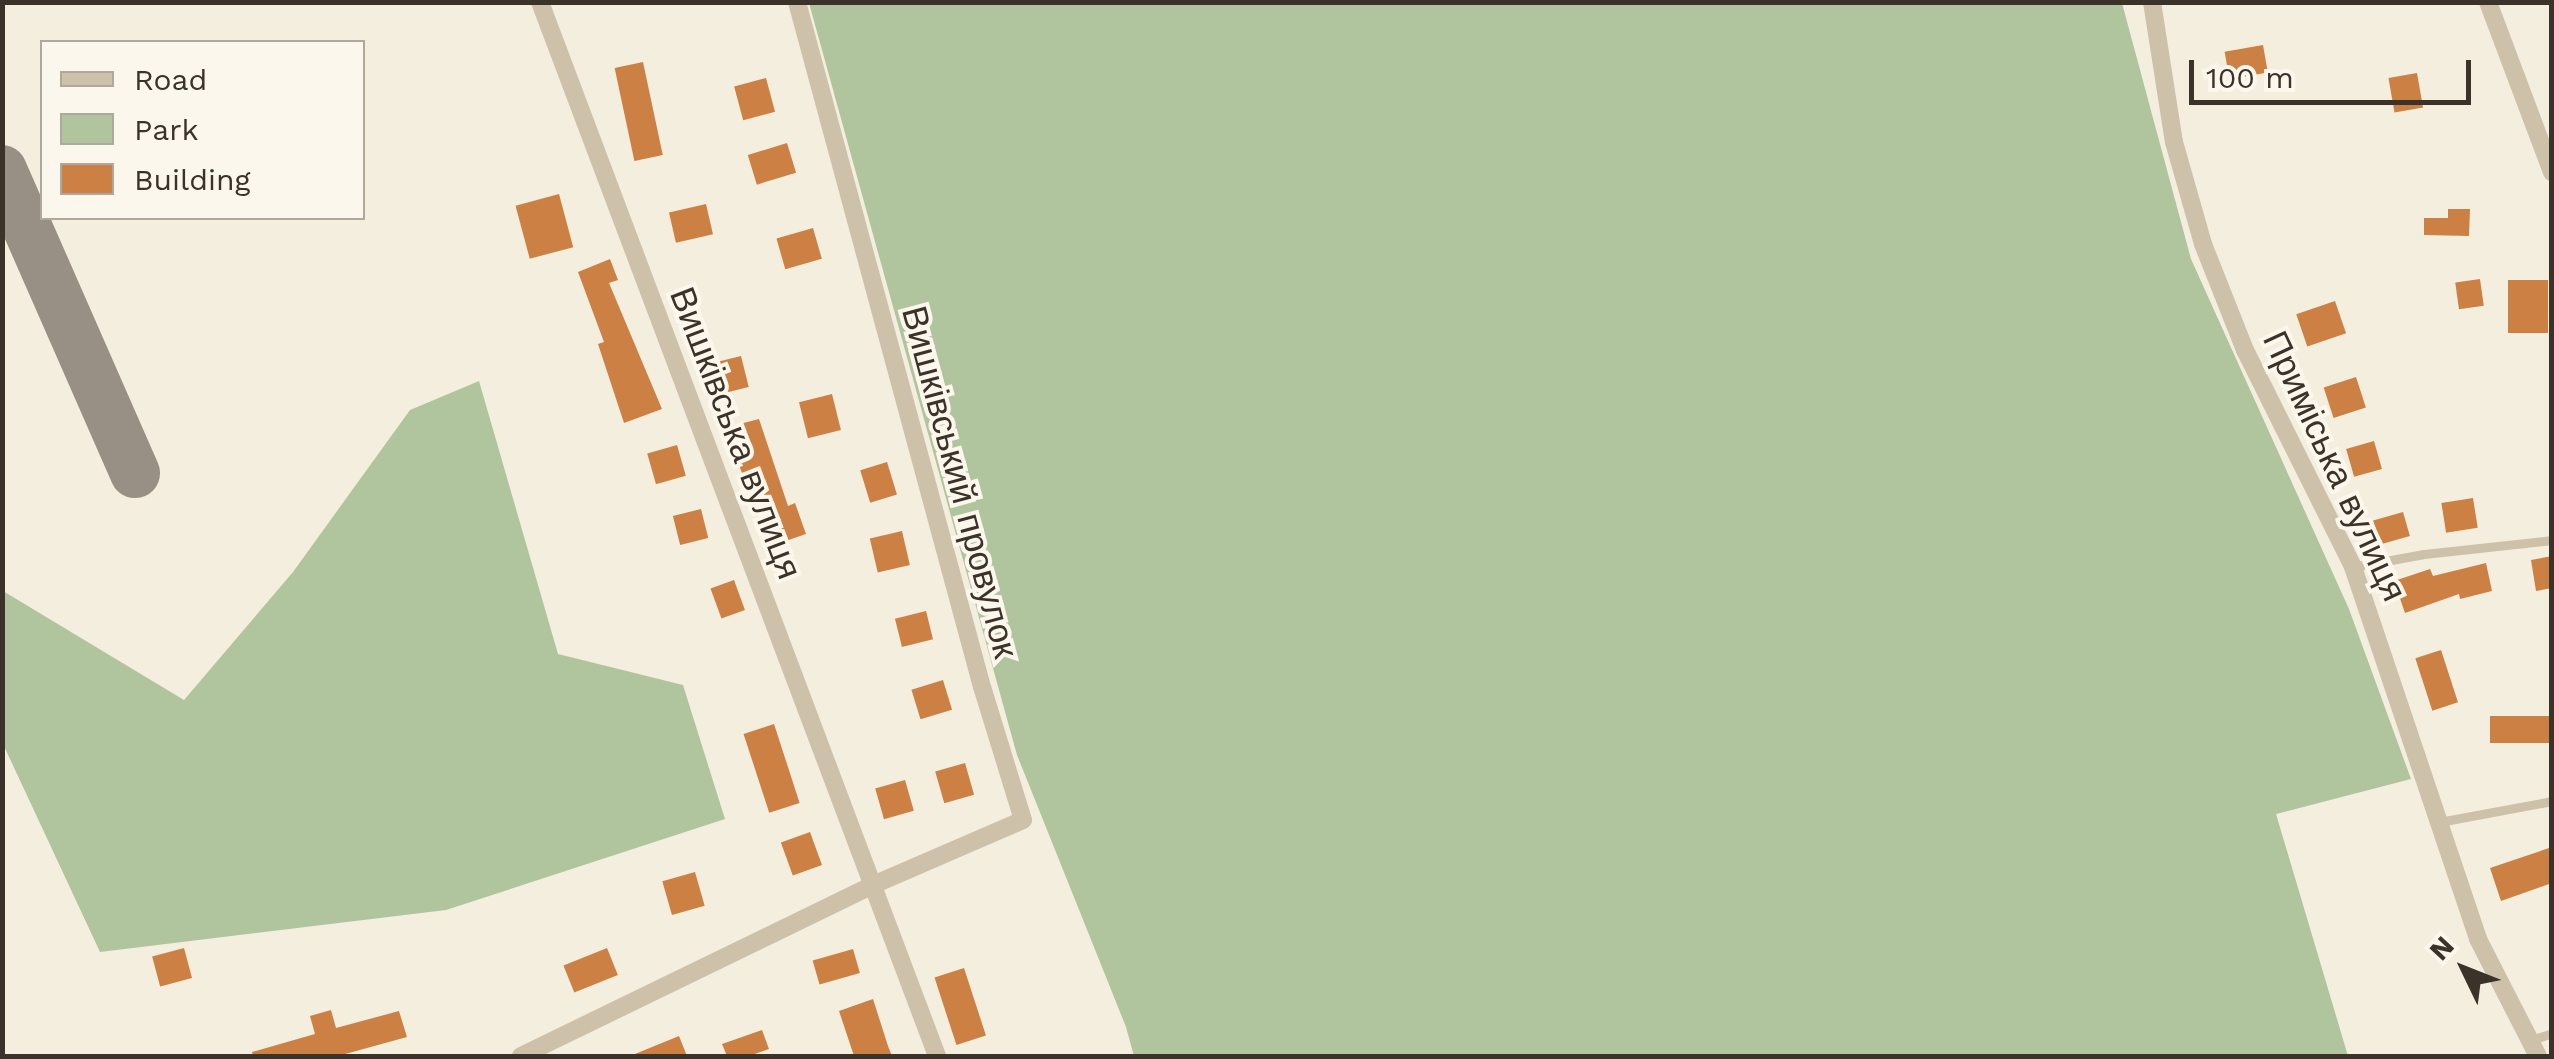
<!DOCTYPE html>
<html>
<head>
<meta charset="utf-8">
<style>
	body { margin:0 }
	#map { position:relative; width:2554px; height:1059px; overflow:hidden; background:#f4eedf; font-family:"Work Sans",sans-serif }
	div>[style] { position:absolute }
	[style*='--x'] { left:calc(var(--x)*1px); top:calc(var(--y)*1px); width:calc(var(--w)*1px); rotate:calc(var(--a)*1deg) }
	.green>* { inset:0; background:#b0c59d }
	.taxiway>* { height:50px; margin:-25px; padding:0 25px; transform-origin:25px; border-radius:25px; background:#989084 }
	.building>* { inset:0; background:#cd8044; transform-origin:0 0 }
	.lane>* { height:9px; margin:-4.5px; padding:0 4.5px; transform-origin:4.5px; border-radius:4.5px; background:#cec1a9 }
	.street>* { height:18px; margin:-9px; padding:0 9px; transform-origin:9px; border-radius:9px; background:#cec1a9 }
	span { translate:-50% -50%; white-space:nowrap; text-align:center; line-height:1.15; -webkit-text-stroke:8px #fbf7ec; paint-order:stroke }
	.street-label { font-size:35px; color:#3b3229 }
	.frame { position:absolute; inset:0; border:5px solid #3b3229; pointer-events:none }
	.legend { position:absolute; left:40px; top:40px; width:325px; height:180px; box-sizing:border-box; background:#fbf7ec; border:2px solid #aea89e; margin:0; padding:12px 18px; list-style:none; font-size:30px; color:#3b3229 }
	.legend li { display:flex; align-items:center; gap:20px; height:50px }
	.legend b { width:50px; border:2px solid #aea89e }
	.north { position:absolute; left:2414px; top:919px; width:100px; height:100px; -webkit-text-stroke:8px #fbf7ec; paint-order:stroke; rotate:313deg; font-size:28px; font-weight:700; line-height:40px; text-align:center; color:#3b3229 }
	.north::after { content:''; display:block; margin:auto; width:35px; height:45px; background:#3b3229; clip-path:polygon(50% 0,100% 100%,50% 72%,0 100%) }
	.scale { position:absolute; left:2189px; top:60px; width:282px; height:45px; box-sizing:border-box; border:5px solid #3b3229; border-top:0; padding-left:12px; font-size:30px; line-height:35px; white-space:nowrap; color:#3b3229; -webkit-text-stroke:8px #fbf7ec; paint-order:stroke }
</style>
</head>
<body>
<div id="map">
	<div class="green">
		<div style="clip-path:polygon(809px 3px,2122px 3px,2191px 259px,2349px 609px,2411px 779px,2276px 814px,2348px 1056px,1134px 1056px,1126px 1027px,1017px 755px)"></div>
		<div style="clip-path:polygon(479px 381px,558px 654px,683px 685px,725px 819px,446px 910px,100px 952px,3px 744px,3px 591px,184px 700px,293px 572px,410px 410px)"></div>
	</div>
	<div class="taxiway">
		<div style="--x:2;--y:170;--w:331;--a:66.3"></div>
	</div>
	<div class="building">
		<div style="left:2263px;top:45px;width:28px;height:39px;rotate:80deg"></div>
		<div style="left:643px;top:62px;width:95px;height:29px;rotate:78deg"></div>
		<div style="left:2417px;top:73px;width:35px;height:29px;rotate:80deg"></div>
		<div style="left:766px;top:78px;width:35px;height:33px;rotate:75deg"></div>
		<div style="left:787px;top:143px;width:31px;height:41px;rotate:73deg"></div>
		<div style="left:559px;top:194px;width:55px;height:45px;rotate:75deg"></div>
		<div style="left:706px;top:204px;width:31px;height:38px;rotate:77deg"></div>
		<div style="clip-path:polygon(2448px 209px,2470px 209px,2469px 236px,2424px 235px,2424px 218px,2448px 218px)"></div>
		<div style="left:813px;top:228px;width:32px;height:38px;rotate:74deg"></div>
		<div style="clip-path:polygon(610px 259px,618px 280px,609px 283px,662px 409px,624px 423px,598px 344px,604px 342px,578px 272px)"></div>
		<div style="left:2480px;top:279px;width:27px;height:25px;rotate:82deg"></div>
		<div style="left:2508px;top:280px;width:40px;height:53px"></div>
		<div style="left:2335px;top:301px;width:34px;height:41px;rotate:71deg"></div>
		<div style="left:741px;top:356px;width:32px;height:26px;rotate:76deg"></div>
		<div style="left:2356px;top:377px;width:32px;height:34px;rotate:72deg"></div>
		<div style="left:832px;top:394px;width:37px;height:34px;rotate:76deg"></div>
		<div style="clip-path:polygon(759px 419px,788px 506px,795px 503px,806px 534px,774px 545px,754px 489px,749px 491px,730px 442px,723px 443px,720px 429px)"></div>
		<div style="left:2374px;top:441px;width:29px;height:29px;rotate:74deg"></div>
		<div style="left:677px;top:445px;width:32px;height:31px;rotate:74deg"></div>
		<div style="left:887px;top:462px;width:34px;height:28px;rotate:73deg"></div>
		<div style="left:2473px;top:498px;width:30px;height:32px;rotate:81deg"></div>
		<div style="left:701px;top:509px;width:30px;height:29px;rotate:76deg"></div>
		<div style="left:2403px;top:512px;width:25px;height:31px;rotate:74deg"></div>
		<div style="left:902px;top:531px;width:35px;height:33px;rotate:77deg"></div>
		<div style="clip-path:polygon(2552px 556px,2552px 588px,2536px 591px,2531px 560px)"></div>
		<div style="clip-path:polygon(2486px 563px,2492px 591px,2460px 599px,2459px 594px,2405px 613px,2394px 581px,2430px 569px,2433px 576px)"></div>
		<div style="left:734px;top:580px;width:32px;height:25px;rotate:70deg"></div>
		<div style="left:926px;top:611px;width:29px;height:32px;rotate:76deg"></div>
		<div style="left:2441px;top:650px;width:55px;height:27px;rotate:72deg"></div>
		<div style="left:943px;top:680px;width:31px;height:33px;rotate:73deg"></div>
		<div style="left:2552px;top:716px;width:27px;height:62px;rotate:90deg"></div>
		<div style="left:774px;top:724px;width:83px;height:32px;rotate:72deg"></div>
		<div style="left:965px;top:763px;width:33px;height:31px;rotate:74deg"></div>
		<div style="left:905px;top:780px;width:32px;height:31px;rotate:74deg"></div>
		<div style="left:810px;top:832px;width:35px;height:31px;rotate:70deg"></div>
		<div style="clip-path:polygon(2552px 847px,2552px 883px,2501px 901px,2490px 868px)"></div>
		<div style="left:695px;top:872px;width:35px;height:34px;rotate:74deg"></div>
		<div style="left:184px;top:948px;width:31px;height:33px;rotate:75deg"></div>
		<div style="left:607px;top:948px;width:29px;height:47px;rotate:68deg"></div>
		<div style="left:853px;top:949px;width:25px;height:42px;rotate:74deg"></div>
		<div style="left:964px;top:968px;width:71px;height:31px;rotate:72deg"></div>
		<div style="clip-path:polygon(873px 999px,888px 1046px,892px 1056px,854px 1056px,839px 1011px)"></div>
		<div style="clip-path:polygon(331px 1010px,336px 1028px,399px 1011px,407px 1037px,338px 1056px,253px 1056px,252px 1052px,315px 1034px,310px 1016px)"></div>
		<div style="clip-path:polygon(762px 1030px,769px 1049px,749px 1056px,727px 1056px,722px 1044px)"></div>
		<div style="clip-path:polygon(679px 1036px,687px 1056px,630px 1056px)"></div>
	</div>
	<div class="lane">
		<div style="--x:2353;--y:567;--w:72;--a:-10.4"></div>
		<div style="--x:2424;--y:554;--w:129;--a:-6.2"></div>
		<div style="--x:2439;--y:822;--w:115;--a:-10.5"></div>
		<div style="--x:2531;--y:1040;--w:22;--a:-18"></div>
	</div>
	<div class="street">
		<div style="--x:540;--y:2;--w:1126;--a:69.36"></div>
		<div style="--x:2152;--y:2;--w:142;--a:81.1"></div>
		<div style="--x:2174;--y:142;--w:106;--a:74.1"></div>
		<div style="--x:2203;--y:244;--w:114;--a:68.4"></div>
		<div style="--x:2245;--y:350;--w:242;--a:63.5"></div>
		<div style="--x:2353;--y:567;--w:392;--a:71.4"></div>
		<div style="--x:2478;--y:939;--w:131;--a:62.9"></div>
		<div style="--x:2488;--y:2;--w:182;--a:69.4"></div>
		<div style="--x:521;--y:1056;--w:391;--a:-25.9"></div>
		<div style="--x:873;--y:885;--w:163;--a:-23.4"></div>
		<div style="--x:1023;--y:820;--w:139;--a:-107.1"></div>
		<div style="--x:982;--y:687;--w:710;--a:-105.11"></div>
	</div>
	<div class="street-label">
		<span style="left:736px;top:433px;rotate:69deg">Вишківська вулиця</span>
		<span style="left:2335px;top:466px;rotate:65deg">Приміська вулиця</span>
		<span style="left:960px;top:482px;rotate:75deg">Вишківський провулок</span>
	</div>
	<div class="frame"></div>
	<ul class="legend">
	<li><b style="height:12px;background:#cec1a9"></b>Road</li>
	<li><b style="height:28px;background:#b0c59d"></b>Park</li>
	<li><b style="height:28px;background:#cd8044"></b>Building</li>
	</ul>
	<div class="north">N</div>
	<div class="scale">100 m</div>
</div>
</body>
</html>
